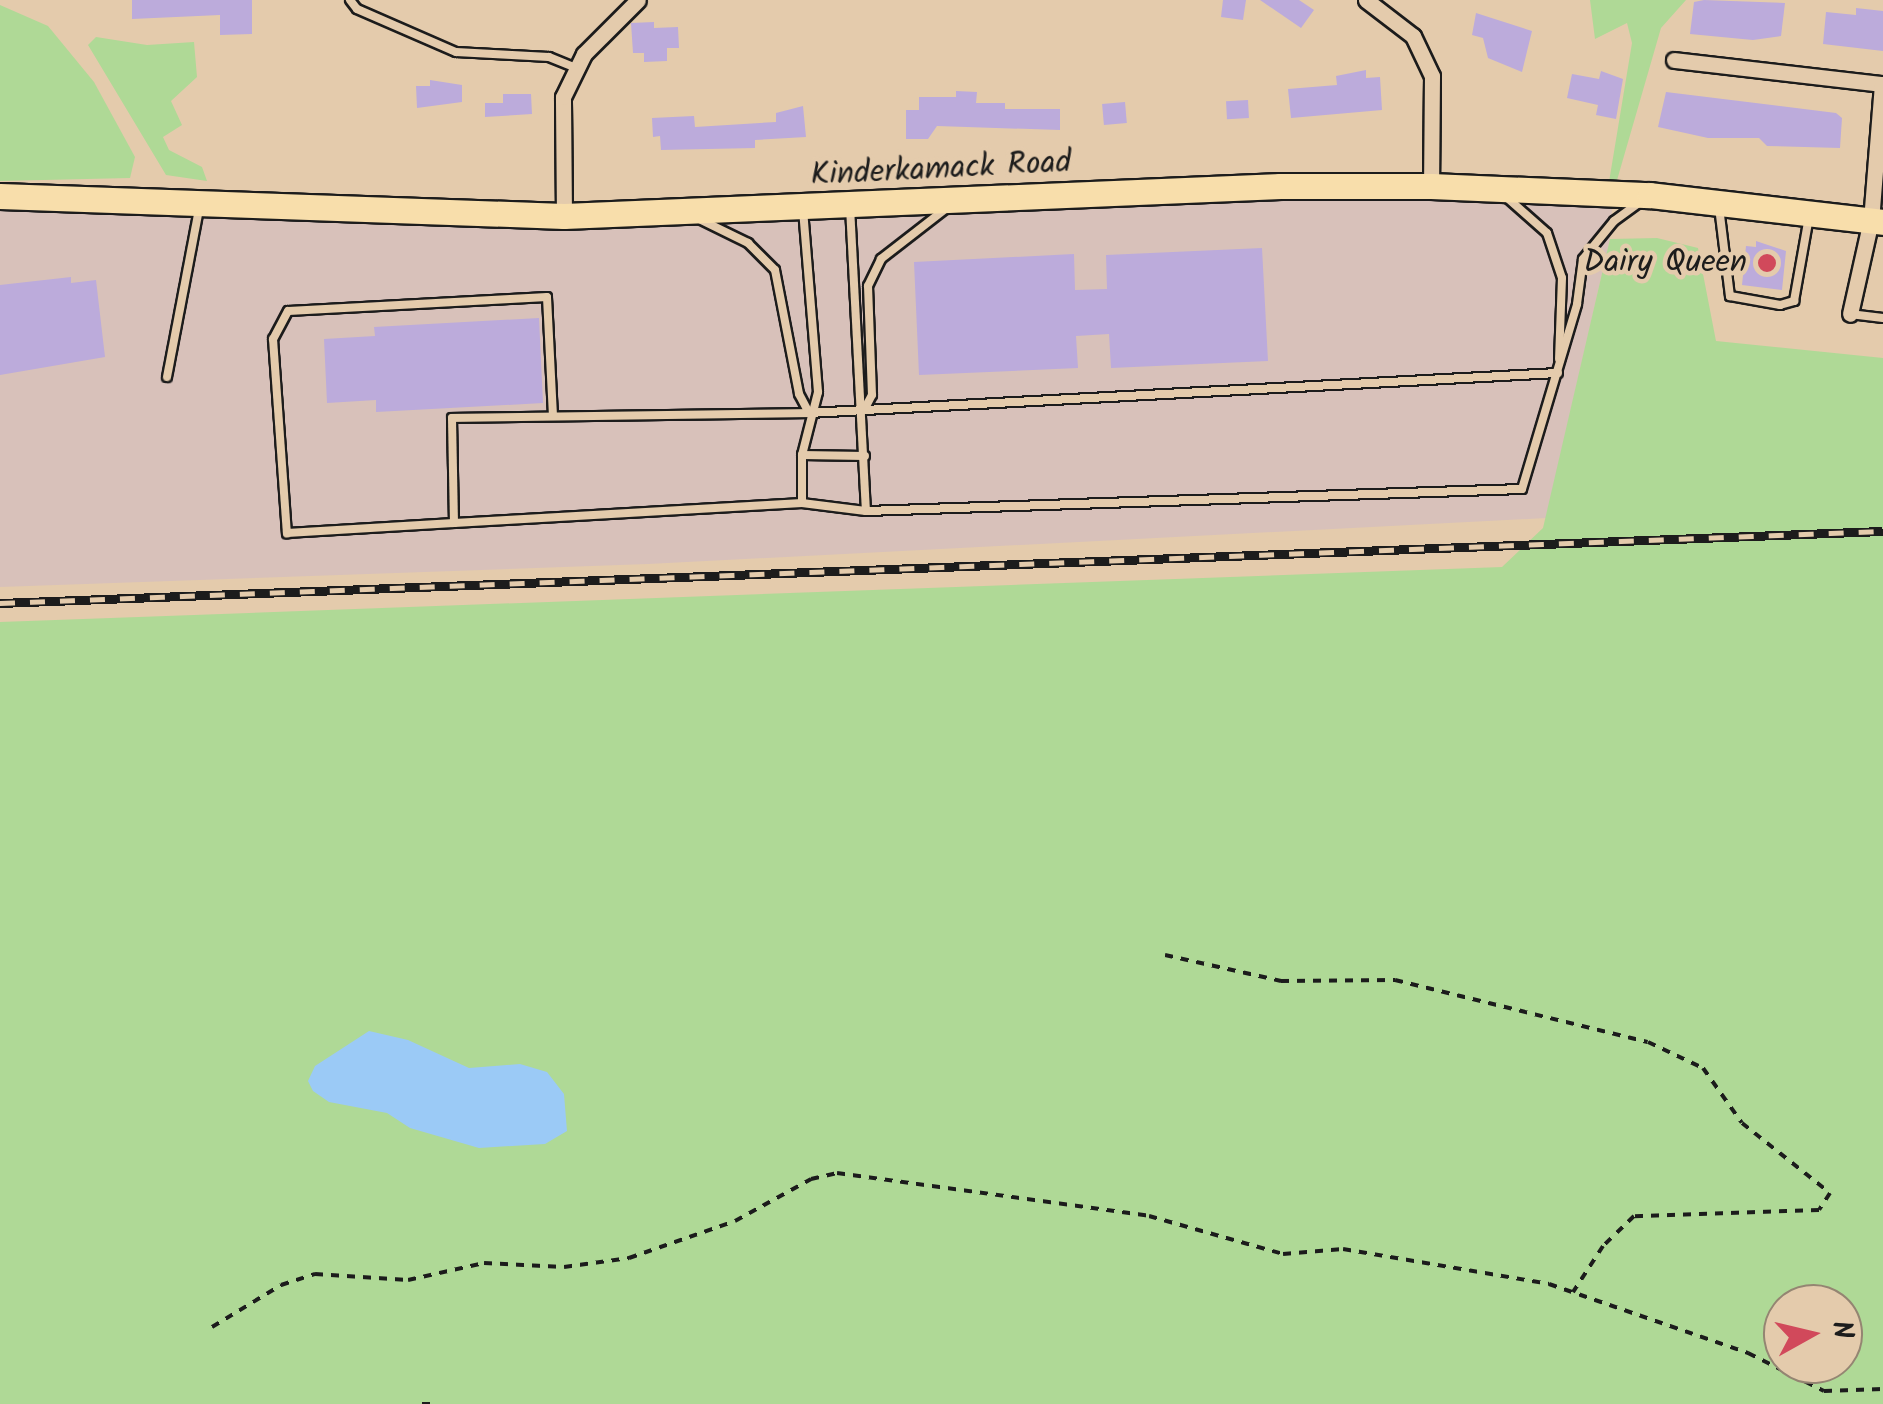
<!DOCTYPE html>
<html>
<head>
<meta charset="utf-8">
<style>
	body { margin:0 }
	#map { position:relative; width:1883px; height:1404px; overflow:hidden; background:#e4cbac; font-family:Kalam,sans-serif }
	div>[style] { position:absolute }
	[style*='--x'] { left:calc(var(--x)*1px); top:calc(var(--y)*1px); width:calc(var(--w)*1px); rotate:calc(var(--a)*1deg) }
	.built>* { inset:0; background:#d8c1ba }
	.green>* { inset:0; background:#afd996 }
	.water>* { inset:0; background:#9bcaf6 }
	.building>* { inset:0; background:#bcabdb; transform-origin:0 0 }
	.path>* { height:4px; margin-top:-2px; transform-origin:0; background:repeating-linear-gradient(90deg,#1c1c1c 0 8px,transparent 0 16px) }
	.roads { filter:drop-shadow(2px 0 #1c1c1c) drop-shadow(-2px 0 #1c1c1c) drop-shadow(0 2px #1c1c1c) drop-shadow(0 -2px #1c1c1c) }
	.lane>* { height:8px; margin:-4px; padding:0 4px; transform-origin:4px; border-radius:4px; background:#e4cbac }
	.street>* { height:15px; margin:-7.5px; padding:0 7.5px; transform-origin:7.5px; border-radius:7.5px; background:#e4cbac }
	.primary>* { height:25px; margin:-12.5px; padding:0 12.5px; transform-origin:12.5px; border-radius:12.5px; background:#f8deab }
	.rail>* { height:9px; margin-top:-4.5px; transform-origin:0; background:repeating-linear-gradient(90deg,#e4cbac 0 15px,#1c1c1c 0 30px); box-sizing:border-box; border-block:2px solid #1c1c1c }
	.dots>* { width:28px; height:28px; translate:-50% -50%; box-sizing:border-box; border:5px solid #e4cbac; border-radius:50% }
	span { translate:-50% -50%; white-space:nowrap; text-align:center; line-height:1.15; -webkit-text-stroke:9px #e4cbac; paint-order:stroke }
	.street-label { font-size:32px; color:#1c1c1c }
	.poi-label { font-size:32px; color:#1c1c1c }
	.right { translate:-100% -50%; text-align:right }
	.north { position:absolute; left:1763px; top:1284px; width:100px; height:100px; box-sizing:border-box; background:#e4cbac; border:2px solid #948572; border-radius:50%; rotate:82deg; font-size:28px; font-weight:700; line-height:40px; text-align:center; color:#1c1c1c }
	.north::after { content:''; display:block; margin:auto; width:35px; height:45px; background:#d1495b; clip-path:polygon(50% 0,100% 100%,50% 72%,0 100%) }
</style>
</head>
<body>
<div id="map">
	<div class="built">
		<div style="clip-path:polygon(1280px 186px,1613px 194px,1610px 239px,1546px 518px,648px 564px,0 587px,0 196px,457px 215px)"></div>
	</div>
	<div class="green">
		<div style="clip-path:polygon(1590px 0,1686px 0,1661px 28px,1613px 194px,1607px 194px,1632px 43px,1627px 23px,1595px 39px)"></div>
		<div style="clip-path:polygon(0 5px,48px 26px,94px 82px,135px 157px,130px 178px,0 181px)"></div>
		<div style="clip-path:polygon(96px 37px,147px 45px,194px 42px,197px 77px,171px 101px,182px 125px,163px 137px,169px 150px,202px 167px,207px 181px,166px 175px,88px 45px)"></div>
		<div style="clip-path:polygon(evenodd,1657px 238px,1698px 248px,1716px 341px,1883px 358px,1883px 1404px,0 1404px,0 622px,1502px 567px,1543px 528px,1610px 239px,1657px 238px,1783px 1304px,1843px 1304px,1843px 1364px,1783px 1364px,1783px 1304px)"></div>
	</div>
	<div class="water">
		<div style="clip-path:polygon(369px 1031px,408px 1040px,469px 1068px,520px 1064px,547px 1072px,564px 1094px,567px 1131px,545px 1144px,479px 1148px,410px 1128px,387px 1113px,329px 1102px,313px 1091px,308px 1081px,315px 1066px)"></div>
	</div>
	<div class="building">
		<div style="clip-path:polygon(132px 0,252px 0,252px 34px,220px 35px,220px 15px,132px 19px)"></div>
		<div style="clip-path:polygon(1223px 0,1246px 0,1243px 20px,1221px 17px)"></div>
		<div style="clip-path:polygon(1260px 0,1299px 0,1314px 10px,1301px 28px)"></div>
		<div style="clip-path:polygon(1704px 0,1785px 3px,1781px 36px,1753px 40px,1690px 34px,1694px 2px)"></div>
		<div style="clip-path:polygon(1856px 8px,1883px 11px,1883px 51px,1823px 44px,1826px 12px,1856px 15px)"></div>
		<div style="clip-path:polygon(1476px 13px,1532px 31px,1522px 72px,1488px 58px,1483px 38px,1472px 35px)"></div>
		<div style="clip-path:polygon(654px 22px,654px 28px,678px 27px,679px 48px,667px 48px,667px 61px,644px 62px,644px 53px,633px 53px,631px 23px)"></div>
		<div style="clip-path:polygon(1366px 70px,1366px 78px,1380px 77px,1382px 110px,1291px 118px,1288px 89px,1337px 85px,1336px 76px)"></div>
		<div style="clip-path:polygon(1601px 71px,1623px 79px,1616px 119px,1596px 115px,1598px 105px,1567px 98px,1572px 74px,1599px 79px)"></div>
		<div style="clip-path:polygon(430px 80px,462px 85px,462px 102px,417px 108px,416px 86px,430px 86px)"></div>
		<div style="clip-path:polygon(956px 91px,977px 92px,976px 103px,1005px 103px,1005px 109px,1060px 109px,1060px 130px,937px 126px,928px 139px,906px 139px,906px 110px,919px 110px,919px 97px,956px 97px)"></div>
		<div style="clip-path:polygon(1666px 92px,1836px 113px,1842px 118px,1840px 148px,1767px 146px,1759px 138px,1708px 138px,1658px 127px)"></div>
		<div style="clip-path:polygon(503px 94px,531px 94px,532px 114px,485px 117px,485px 103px,503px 103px)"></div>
		<div style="left:1248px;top:100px;width:18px;height:22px;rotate:87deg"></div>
		<div style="left:1125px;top:102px;width:21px;height:23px;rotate:85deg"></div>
		<div style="clip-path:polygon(803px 106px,806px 137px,755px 140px,755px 148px,661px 150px,660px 136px,653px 137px,652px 118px,694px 116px,695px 127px,776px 122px,776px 113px)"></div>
		<div style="clip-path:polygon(1756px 241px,1786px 251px,1782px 290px,1742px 285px,1746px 246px,1756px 247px)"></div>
		<div style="clip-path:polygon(1262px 248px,1268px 361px,1111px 368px,1109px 334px,1076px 336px,1078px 368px,919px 375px,914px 262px,1074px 254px,1075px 290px,1107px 289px,1106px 255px)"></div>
		<div style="clip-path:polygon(71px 277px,71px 283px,96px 280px,105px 357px,0 375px,0 285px)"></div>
		<div style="clip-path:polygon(539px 318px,543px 403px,376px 412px,376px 400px,327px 403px,324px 339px,375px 336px,374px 327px)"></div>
	</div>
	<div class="path">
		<div style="--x:1165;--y:955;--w:119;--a:12.6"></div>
		<div style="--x:1281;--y:981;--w:114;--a:-0.5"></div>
		<div style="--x:1395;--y:980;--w:260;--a:13.8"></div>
		<div style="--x:1648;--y:1042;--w:61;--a:25.3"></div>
		<div style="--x:1703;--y:1068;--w:67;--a:54.7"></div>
		<div style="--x:1742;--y:1123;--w:112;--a:38.5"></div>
		<div style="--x:1830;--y:1193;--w:20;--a:123"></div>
		<div style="--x:1819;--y:1210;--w:185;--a:178.1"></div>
		<div style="--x:1634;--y:1216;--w:43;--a:135.9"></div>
		<div style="--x:1603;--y:1246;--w:55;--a:123.1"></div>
		<div style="--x:212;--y:1327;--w:81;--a:-31.3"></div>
		<div style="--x:281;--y:1285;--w:36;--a:-18"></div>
		<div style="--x:315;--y:1274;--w:93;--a:3.7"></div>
		<div style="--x:408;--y:1280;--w:78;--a:-12.6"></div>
		<div style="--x:484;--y:1263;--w:80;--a:2.9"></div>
		<div style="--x:564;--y:1267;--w:66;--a:-7.9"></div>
		<div style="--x:629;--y:1258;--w:112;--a:-19.2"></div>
		<div style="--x:735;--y:1221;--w:87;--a:-28.9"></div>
		<div style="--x:811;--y:1179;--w:27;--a:-13"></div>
		<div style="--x:837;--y:1173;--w:315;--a:7.8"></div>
		<div style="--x:1149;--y:1216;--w:139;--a:15.8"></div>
		<div style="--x:1283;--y:1254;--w:60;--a:-4.8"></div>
		<div style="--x:1343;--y:1249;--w:209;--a:9.6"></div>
		<div style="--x:1549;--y:1284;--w:211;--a:19.1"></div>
		<div style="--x:1748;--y:1353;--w:85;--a:26.6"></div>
		<div style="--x:1824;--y:1391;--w:59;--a:-1.9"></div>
		<div style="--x:422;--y:1404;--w:16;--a:0"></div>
	</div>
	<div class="roads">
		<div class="lane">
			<div style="--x:350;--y:0;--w:11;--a:52"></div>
			<div style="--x:357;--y:9;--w:108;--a:23.5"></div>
			<div style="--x:456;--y:52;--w:93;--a:3.1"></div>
			<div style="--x:549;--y:57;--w:29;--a:22"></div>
			<div style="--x:1504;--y:195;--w:57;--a:41.5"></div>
			<div style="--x:1547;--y:233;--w:47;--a:71.6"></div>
			<div style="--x:1562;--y:278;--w:81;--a:92.1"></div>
			<div style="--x:850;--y:207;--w:304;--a:87"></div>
			<div style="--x:866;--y:511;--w:656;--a:-1.92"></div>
			<div style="--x:1522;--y:489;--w:193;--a:-73.4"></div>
			<div style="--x:1577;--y:304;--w:45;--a:-82.4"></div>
			<div style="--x:1583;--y:259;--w:49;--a:-50.8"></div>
			<div style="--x:1614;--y:221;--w:31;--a:-36"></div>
			<div style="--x:1719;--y:207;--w:90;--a:83"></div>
			<div style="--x:1730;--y:296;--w:51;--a:10.2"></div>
			<div style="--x:1780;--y:305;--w:15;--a:-16"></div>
			<div style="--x:1794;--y:301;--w:85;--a:-79.9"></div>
			<div style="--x:699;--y:219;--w:55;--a:26.1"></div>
			<div style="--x:748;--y:243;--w:38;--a:45"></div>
			<div style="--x:775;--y:270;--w:126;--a:79"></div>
			<div style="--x:799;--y:394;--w:21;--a:62"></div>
			<div style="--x:1850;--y:314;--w:33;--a:7"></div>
			<div style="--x:167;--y:377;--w:170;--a:-79.2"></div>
			<div style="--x:864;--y:410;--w:17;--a:-62"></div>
			<div style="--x:872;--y:395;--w:109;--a:-92.1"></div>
			<div style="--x:868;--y:286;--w:30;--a:-64"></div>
			<div style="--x:881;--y:259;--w:85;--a:-37.8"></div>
			<div style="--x:553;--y:416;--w:119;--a:-92.9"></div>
			<div style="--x:547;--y:297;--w:259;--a:176.9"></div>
			<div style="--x:288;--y:311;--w:32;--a:118"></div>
			<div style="--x:273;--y:339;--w:195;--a:85.9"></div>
			<div style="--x:287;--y:533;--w:167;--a:-3.4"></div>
			<div style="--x:454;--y:523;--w:105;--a:-91.1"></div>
			<div style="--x:452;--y:418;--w:357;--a:-0.8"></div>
			<div style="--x:809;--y:413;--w:750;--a:-3.06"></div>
			<div style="--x:802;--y:455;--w:63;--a:0.9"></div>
			<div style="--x:802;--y:503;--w:64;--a:7.1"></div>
			<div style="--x:454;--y:523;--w:349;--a:-3.3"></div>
			<div style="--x:802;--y:503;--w:48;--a:-90"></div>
			<div style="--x:802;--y:455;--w:65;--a:-75.7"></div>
			<div style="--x:818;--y:392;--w:184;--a:-94.7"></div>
		</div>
		<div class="street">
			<div style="--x:1366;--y:0;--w:59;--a:37.5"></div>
			<div style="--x:1413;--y:36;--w:44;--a:64.6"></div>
			<div style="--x:1432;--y:76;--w:110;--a:90.5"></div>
			<div style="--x:1674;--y:60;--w:209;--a:6.6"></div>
			<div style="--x:1882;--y:84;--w:136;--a:94.6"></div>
			<div style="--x:1871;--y:220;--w:96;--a:102.6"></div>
			<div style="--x:564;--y:216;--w:119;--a:-90.5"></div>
			<div style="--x:563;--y:97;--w:48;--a:-64"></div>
			<div style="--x:584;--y:54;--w:76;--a:-45"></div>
		</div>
		<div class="primary">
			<div style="--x:0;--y:196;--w:564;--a:2.03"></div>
			<div style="--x:564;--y:216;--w:717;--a:-2.4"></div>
			<div style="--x:1280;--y:186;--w:151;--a:0"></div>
			<div style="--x:1431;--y:186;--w:219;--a:2.4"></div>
			<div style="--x:1650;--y:195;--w:235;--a:6.6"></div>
		</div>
	</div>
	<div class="rail">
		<div style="--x:0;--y:603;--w:1884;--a:-2.19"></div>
	</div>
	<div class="dots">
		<div style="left:1767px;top:263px;background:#d1495b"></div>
	</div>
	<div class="street-label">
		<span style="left:941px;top:170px;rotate:-3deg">Kinderkamack Road</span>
	</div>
	<div class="poi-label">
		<span class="right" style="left:1747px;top:263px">Dairy Queen</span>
	</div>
	<div class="north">N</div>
</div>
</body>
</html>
